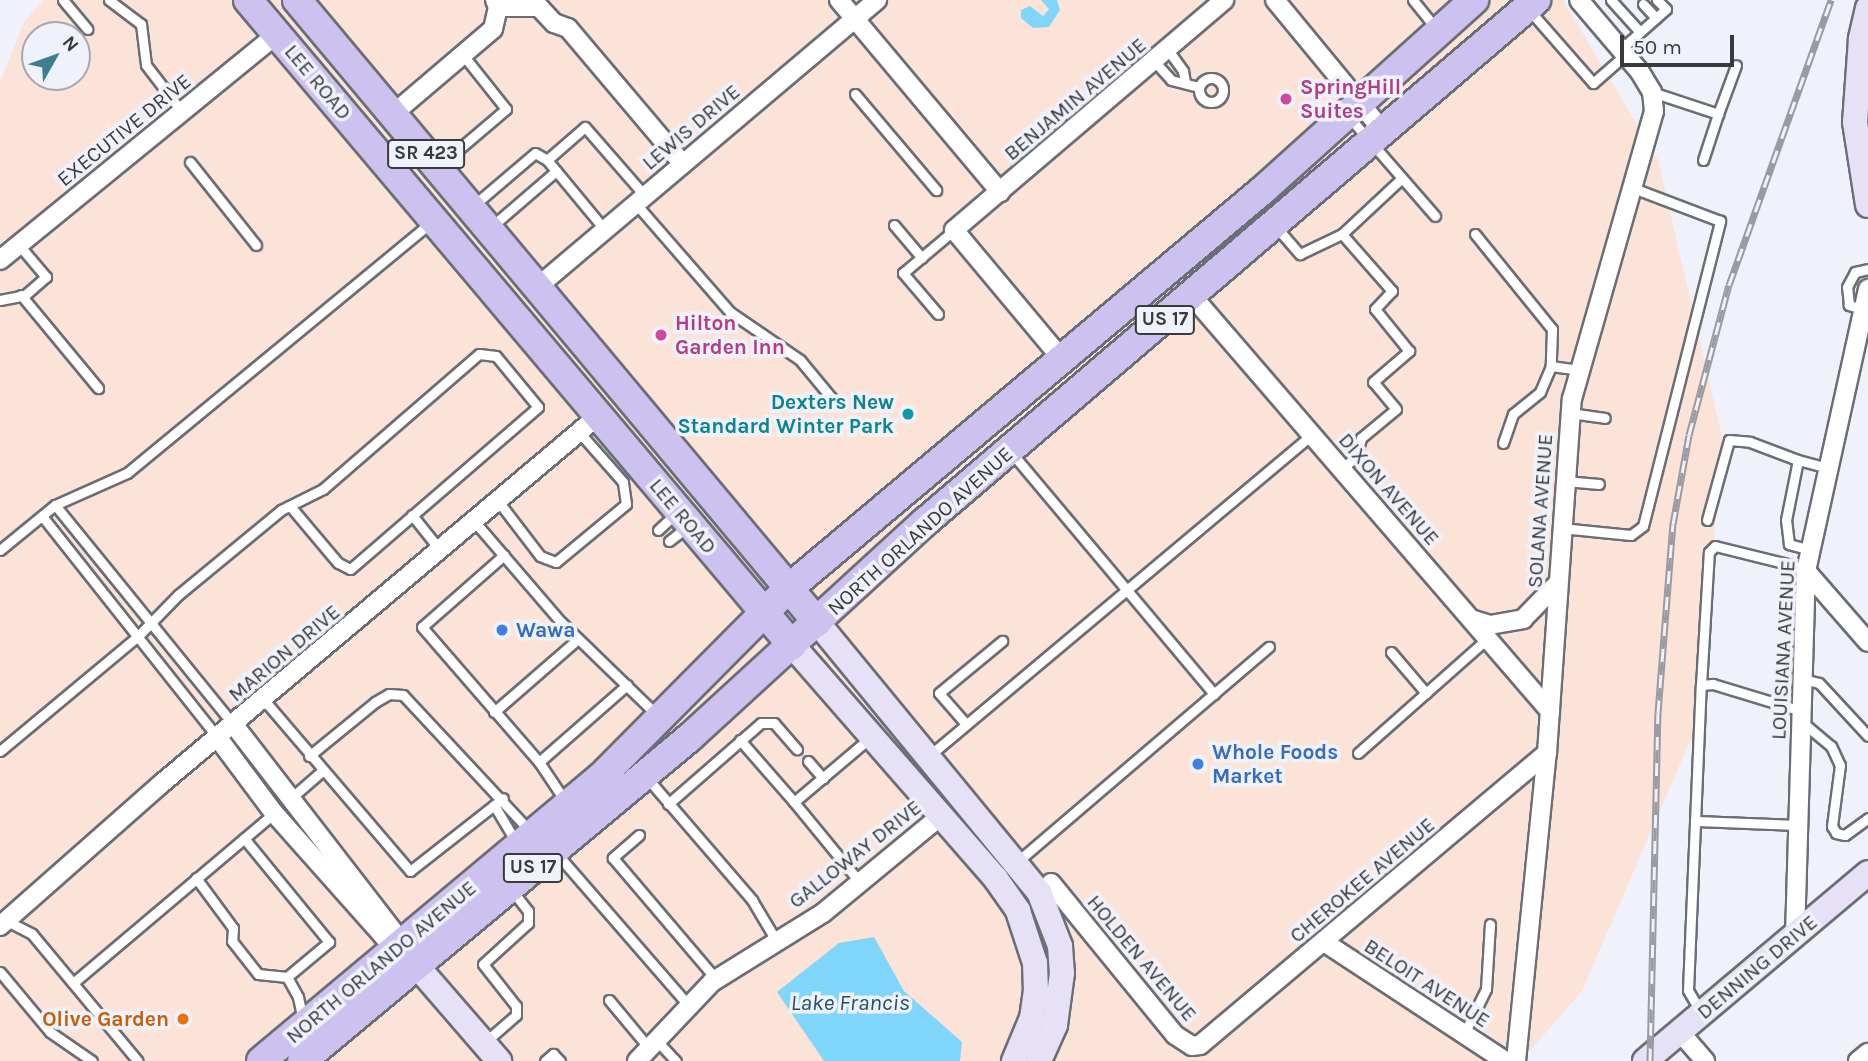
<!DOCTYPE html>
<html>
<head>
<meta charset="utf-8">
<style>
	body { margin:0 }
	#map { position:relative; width:1868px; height:1061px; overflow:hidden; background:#eff2fb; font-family:Karla,sans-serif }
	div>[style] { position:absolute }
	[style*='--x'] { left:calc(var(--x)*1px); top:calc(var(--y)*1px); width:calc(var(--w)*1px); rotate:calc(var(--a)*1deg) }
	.commercial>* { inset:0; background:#fbe3d8 }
	.water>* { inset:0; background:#80d6fa }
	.roads { filter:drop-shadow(2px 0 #6a6e75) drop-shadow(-2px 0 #6a6e75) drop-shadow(0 2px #6a6e75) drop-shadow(0 -2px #6a6e75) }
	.lane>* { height:9px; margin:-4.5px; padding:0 4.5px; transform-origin:4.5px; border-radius:4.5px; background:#fff }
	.lane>.ring { margin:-4.5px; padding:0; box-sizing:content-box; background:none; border:9px solid #fff; border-radius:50% }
	.street>* { height:18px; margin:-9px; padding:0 9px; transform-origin:9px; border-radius:9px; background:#fff }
	.secondary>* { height:24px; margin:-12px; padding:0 12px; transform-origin:12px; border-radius:12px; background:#e6e1f7 }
	.primary>* { height:28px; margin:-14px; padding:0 14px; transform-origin:14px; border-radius:14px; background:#cdc2ef }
	.rail>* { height:7px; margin-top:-3.5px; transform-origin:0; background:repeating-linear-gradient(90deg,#eff2fb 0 13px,#999ba1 0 26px); box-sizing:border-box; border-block:2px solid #999ba1 }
	.dots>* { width:19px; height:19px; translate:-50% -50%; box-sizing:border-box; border:4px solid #eff2fb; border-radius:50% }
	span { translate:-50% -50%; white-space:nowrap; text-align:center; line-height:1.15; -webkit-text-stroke:7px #eff2fb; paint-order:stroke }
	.shield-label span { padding:2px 5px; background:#eff2fb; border:2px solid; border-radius:5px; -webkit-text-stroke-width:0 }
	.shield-label { font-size:19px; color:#393a3e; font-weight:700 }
	.street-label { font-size:21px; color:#393a3e }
	.hotel-label { font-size:21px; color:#b23c85; font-weight:700 }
	.left { translate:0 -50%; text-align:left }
	.culture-label { font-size:21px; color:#0d838f; font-weight:700 }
	.right { translate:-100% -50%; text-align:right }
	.shop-label { font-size:21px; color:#366cbe; font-weight:700 }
	.food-label { font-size:21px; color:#c56008; font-weight:700 }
	.water-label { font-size:23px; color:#205164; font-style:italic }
	.north { position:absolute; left:21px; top:21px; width:70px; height:70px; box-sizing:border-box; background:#eff2fb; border:2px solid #a6a8af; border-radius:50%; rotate:50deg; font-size:19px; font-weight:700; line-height:28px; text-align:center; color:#393a3e }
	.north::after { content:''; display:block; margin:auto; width:24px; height:32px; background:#3d7e91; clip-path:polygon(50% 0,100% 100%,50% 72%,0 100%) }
	.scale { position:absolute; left:1620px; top:35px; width:114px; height:32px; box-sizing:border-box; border:4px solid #393a3e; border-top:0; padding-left:9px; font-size:21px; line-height:24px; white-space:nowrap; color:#393a3e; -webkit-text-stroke:5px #eff2fb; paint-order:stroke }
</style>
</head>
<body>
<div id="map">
	<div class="commercial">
		<div style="clip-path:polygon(evenodd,43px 0,1563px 0,1658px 160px,1723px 441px,1696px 727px,1582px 991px,1521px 1061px,0 1061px,0 82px,24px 22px,43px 0,35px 35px,77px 35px,77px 77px,35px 77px,35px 35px)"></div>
	</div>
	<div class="water">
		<div style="clip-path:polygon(1041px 0,1057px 0,1060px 10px,1049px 27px,1033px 28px,1021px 18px,1021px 10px,1030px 6px,1043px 16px,1049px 9px)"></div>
		<div style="clip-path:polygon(874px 937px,904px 991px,962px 1042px,960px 1061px,824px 1061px,777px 992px,839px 943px)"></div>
	</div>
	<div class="roads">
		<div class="lane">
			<div style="--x:63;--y:0;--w:38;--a:50"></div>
			<div style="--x:109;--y:0;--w:40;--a:37"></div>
			<div style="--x:141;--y:24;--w:41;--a:83"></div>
			<div style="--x:146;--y:65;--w:59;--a:52.5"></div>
			<div style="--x:1413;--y:0;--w:36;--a:51"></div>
			<div style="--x:1611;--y:0;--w:43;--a:47.8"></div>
			<div style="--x:1643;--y:4;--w:19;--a:47"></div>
			<div style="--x:1530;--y:11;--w:96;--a:48.8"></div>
			<div style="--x:1593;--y:83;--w:43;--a:-41.2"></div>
			<div style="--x:1621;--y:49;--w:60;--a:-41.6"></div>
			<div style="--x:1666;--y:9;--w:13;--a:-135"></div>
			<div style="--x:1168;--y:50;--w:26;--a:54"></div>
			<div style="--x:1183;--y:71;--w:11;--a:80"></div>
			<div style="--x:1155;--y:62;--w:24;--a:48"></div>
			<div style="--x:1171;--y:80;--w:29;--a:14"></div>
			<div class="ring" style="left:1199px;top:78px;width:15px;height:15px"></div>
			<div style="--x:1652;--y:92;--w:70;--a:18.4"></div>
			<div style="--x:1718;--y:114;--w:52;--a:-69.8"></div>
			<div style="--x:855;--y:94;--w:126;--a:49.8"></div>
			<div style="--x:1349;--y:117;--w:131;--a:49"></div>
			<div style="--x:1703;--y:160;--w:48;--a:-71.9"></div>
			<div style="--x:190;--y:162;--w:106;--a:51.5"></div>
			<div style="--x:439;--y:166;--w:88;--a:-40.4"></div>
			<div style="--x:506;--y:109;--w:69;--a:-128.5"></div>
			<div style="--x:636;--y:204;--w:143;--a:49"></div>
			<div style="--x:730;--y:312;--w:85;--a:34.4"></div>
			<div style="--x:800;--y:360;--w:55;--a:50.2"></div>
			<div style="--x:474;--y:205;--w:80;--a:-40.4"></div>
			<div style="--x:535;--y:153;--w:14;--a:30"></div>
			<div style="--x:894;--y:225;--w:43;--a:49.7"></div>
			<div style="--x:491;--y:227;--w:86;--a:-40.7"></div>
			<div style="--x:1277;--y:228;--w:35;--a:49"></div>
			<div style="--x:1300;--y:254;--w:47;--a:-25.5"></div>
			<div style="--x:605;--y:230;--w:91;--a:-129.6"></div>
			<div style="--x:547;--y:160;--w:50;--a:-41"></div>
			<div style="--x:585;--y:127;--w:91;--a:49"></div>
			<div style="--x:1475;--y:234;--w:122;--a:51"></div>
			<div style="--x:1552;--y:329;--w:37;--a:92"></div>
			<div style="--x:1551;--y:366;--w:28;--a:8"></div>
			<div style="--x:21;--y:295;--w:121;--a:50.4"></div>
			<div style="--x:0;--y:300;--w:25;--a:-11"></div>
			<div style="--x:25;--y:295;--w:28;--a:-41"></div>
			<div style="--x:46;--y:277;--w:42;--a:-130.2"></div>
			<div style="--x:1862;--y:309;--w:14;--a:-163"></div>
			<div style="--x:1849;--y:305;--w:18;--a:-96"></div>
			<div style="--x:1847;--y:287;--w:17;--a:-62"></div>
			<div style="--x:1855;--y:272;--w:13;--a:-13"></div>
			<div style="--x:938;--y:314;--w:54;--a:-130.5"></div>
			<div style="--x:903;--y:273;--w:67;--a:-40.1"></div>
			<div style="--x:1570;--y:413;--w:35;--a:8"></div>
			<div style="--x:1503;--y:443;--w:31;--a:-71"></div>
			<div style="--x:1513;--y:414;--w:35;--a:-39"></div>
			<div style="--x:1540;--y:392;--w:28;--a:-67"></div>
			<div style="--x:1011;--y:452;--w:316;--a:50"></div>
			<div style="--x:1341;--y:469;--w:19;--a:-39"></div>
			<div style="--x:1356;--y:457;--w:20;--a:-75"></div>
			<div style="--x:1361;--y:438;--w:45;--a:-39.6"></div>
			<div style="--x:1396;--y:409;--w:35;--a:-130"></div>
			<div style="--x:1373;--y:382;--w:48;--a:-40.7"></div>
			<div style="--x:1409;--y:351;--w:54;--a:-129"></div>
			<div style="--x:1375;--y:309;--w:25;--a:-47"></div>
			<div style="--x:1392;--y:291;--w:76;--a:-131.3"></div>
			<div style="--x:1342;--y:234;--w:82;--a:-43"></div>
			<div style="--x:1565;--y:481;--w:34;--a:5"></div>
			<div style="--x:498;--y:501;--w:69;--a:52.6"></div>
			<div style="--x:540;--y:556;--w:17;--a:21"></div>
			<div style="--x:556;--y:562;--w:91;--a:-39.6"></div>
			<div style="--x:626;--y:504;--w:22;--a:-98"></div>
			<div style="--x:623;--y:482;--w:67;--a:-131.3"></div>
			<div style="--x:55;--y:505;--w:282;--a:50.9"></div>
			<div style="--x:412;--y:515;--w:45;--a:51.3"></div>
			<div style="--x:42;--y:516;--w:283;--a:51.6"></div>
			<div style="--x:1707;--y:520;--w:83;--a:-74.6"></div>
			<div style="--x:1729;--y:440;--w:21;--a:5"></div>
			<div style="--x:1750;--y:442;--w:51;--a:20.6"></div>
			<div style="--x:474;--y:521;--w:133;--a:49.3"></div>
			<div style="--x:561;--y:622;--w:134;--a:44.1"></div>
			<div style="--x:1561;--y:528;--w:70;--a:5.7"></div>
			<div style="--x:1631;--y:535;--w:15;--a:-37"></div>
			<div style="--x:1643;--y:526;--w:315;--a:-75.8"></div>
			<div style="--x:1720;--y:221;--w:93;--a:-159.2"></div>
			<div style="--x:658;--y:530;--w:26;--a:-43"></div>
			<div style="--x:669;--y:541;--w:23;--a:-38"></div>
			<div style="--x:0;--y:550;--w:71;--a:-39.3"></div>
			<div style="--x:55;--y:505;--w:79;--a:-24"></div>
			<div style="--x:127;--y:473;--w:393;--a:-39.5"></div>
			<div style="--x:1811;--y:550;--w:23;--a:-165"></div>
			<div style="--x:1789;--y:544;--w:24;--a:-97"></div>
			<div style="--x:1786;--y:520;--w:61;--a:-78.7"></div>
			<div style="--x:1798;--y:460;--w:30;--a:15"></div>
			<div style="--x:504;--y:555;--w:109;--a:138.7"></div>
			<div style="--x:422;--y:627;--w:179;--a:49.1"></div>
			<div style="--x:539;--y:762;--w:117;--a:-41.2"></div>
			<div style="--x:1391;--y:652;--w:54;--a:49.5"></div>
			<div style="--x:1803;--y:679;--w:16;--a:14"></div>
			<div style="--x:1819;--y:683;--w:72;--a:47.2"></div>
			<div style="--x:1701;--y:685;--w:133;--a:-86.6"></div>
			<div style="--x:1709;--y:552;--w:8;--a:-45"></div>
			<div style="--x:1715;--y:546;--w:95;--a:14"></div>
			<div style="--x:264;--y:700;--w:225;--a:49.5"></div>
			<div style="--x:410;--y:871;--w:118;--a:-38.1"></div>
			<div style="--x:494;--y:712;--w:111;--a:-41"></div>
			<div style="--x:1802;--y:722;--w:38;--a:40"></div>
			<div style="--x:1831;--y:746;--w:21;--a:65"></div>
			<div style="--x:1840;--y:765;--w:62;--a:97.5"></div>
			<div style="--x:1832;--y:826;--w:8;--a:60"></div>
			<div style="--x:1836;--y:833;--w:9;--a:13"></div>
			<div style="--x:1845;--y:835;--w:29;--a:-36"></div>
			<div style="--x:966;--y:724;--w:41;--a:-131.1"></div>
			<div style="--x:939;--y:693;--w:82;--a:-39.5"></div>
			<div style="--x:740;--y:740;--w:82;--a:48.9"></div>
			<div style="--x:794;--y:802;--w:101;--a:-40.2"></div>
			<div style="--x:0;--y:751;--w:181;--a:-39.8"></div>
			<div style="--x:139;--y:635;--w:56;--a:-45.7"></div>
			<div style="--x:178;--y:595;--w:134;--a:-39.5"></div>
			<div style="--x:281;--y:510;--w:47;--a:-26.6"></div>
			<div style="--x:323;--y:489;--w:206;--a:-40.9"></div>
			<div style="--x:479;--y:354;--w:17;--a:7"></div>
			<div style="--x:496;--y:356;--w:66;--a:50.5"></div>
			<div style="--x:538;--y:407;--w:248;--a:139.2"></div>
			<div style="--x:350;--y:569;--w:13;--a:-153"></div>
			<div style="--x:338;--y:563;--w:75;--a:-130.1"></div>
			<div style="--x:1358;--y:753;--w:174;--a:-41.5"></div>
			<div style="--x:930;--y:755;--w:499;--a:-40"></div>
			<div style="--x:309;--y:756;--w:85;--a:-39.3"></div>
			<div style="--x:375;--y:702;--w:16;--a:-30"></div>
			<div style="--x:389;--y:694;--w:14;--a:4"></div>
			<div style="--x:403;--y:695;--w:186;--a:47"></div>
			<div style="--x:808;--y:761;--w:23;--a:49"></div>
			<div style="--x:539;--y:762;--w:47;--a:56.3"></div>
			<div style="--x:648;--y:779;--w:160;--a:49.3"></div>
			<div style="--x:752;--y:900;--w:49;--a:59.2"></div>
			<div style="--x:291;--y:798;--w:40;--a:-41"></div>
			<div style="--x:794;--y:802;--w:102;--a:50.6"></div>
			<div style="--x:668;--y:804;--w:123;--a:-41.1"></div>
			<div style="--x:761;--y:723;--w:13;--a:0"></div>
			<div style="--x:774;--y:723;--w:35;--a:49"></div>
			<div style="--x:494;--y:805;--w:43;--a:59.3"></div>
			<div style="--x:1695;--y:821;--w:104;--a:2.2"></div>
			<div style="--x:639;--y:835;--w:35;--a:139"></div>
			<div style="--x:613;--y:858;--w:159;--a:49.6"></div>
			<div style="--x:557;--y:854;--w:201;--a:49"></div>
			<div style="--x:1018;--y:861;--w:330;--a:-40.5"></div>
			<div style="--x:196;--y:878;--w:62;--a:53.5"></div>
			<div style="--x:233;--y:928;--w:13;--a:94"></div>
			<div style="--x:232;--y:941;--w:42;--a:51.8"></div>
			<div style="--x:258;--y:974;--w:29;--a:6"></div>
			<div style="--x:287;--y:977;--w:55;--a:-39.8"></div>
			<div style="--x:329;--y:942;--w:134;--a:-129.3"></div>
			<div style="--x:5;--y:920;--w:30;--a:27"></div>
			<div style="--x:32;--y:934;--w:165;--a:50.2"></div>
			<div style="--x:0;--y:972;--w:78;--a:50.2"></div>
			<div style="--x:50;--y:1032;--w:51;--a:34.6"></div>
			<div style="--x:287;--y:977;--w:23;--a:61"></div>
			<div style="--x:298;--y:997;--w:25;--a:78"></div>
			<div style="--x:73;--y:983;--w:263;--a:-40.2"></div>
			<div style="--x:609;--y:1000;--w:62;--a:50.2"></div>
			<div style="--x:1700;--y:1011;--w:24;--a:-120"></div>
			<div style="--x:1688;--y:990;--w:305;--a:-87.6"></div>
			<div style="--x:1701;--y:685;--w:12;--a:-5"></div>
			<div style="--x:1713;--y:684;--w:93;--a:16.9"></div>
			<div style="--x:1464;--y:1034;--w:50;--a:-63.9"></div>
			<div style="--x:1486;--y:989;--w:65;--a:-86.5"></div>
			<div style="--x:485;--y:1042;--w:41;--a:-41.1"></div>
			<div style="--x:516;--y:1015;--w:9;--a:-90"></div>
			<div style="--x:516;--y:1006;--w:53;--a:-128.2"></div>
			<div style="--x:483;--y:964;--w:61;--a:-42.3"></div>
			<div style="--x:528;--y:923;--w:12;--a:-90"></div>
			<div style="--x:528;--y:911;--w:24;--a:-128"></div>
			<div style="--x:659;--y:1043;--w:25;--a:47"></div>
			<div style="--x:545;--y:1061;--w:11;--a:-41"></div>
			<div style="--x:553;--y:1054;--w:10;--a:45"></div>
		</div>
		<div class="street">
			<div style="--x:495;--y:0;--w:8;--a:67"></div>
			<div style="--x:498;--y:7;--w:41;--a:0"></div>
			<div style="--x:539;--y:7;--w:22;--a:47"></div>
			<div style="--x:554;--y:23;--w:15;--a:20"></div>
			<div style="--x:568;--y:28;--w:178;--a:49.8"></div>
			<div style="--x:839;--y:0;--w:251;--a:50"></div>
			<div style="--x:1275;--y:0;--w:171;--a:50.5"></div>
			<div style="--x:393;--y:114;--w:131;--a:-40.4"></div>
			<div style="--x:493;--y:29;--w:23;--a:-77"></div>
			<div style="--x:0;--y:260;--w:357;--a:-39.2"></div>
			<div style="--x:535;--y:289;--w:448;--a:-40.2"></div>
			<div style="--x:1193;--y:297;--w:547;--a:49.23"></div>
			<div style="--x:1062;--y:359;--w:168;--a:-129.9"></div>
			<div style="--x:954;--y:230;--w:355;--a:-40.4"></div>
			<div style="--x:1806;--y:571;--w:94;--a:48.9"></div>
			<div style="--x:1471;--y:619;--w:20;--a:18"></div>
			<div style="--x:1490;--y:625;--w:34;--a:-10"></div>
			<div style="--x:1523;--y:619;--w:50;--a:-45.8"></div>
			<div style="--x:234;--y:725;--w:260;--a:52.3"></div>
			<div style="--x:218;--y:738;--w:94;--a:53.3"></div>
			<div style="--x:274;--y:813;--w:166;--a:48.4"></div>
			<div style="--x:384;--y:937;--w:16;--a:27"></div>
			<div style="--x:1051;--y:883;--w:196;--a:50.8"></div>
			<div style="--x:1175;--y:1035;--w:20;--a:33"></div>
			<div style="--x:1192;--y:1046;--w:8;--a:-7"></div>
			<div style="--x:1200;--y:1045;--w:454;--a:-40.1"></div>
			<div style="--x:0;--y:926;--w:215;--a:-41.4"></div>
			<div style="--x:161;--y:784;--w:571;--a:-40.1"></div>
			<div style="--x:1795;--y:936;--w:365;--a:-88.3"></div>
			<div style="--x:1806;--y:571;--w:289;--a:-77.6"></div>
			<div style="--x:1324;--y:942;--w:217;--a:33.3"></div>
			<div style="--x:1679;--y:1031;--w:40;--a:49"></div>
			<div style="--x:637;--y:1061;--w:109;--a:-46.5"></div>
			<div style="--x:712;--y:982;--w:131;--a:-31.9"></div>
			<div style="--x:823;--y:913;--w:154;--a:-39.5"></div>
			<div style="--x:1516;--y:1061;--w:310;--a:-84.3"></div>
			<div style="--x:1547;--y:753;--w:355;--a:-86"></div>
			<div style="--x:1572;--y:399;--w:299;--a:-74.1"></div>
			<div style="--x:1654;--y:111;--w:19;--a:-96"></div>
			<div style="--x:1652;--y:92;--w:23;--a:-121"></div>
			<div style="--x:1640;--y:72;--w:94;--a:-130.3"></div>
			<div style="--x:1858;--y:1061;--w:13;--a:-39"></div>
		</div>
		<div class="secondary">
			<div style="--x:1868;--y:8;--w:32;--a:103"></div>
			<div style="--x:1861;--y:39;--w:83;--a:94.1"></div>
			<div style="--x:1855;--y:122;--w:84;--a:81.1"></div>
			<div style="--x:817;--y:622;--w:350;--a:50.6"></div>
			<div style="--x:1039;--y:892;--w:58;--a:68.7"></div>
			<div style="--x:1060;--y:946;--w:27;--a:86"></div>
			<div style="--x:1062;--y:973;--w:52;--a:97.7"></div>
			<div style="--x:1055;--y:1025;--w:39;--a:114"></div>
			<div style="--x:792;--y:645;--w:310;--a:48.9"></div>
			<div style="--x:996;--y:879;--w:39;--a:55"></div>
			<div style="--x:1018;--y:911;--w:55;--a:71.9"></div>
			<div style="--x:1035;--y:963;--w:27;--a:88"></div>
			<div style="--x:1036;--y:990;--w:28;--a:98"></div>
			<div style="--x:1032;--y:1018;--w:47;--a:112.7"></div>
			<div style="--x:403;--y:950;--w:147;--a:49.1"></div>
			<div style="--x:1645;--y:1061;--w:292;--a:-40.1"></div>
		</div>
		<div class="primary">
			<div style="--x:248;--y:0;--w:844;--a:49.86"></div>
			<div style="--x:297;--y:0;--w:811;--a:50.1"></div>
			<div style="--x:261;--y:1061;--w:442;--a:-39.9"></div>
			<div style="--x:600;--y:778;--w:267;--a:-45.2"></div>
			<div style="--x:788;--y:589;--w:622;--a:-40.04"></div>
			<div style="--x:1264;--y:189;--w:283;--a:-42"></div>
			<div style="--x:302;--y:1061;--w:504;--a:-39.85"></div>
			<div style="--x:689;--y:738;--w:320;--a:-42.5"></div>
			<div style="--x:925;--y:522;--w:804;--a:-40.51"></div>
		</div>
	</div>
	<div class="rail">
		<div style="--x:1650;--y:1061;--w:348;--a:-88.7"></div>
		<div style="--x:1658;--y:713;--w:190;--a:-85.5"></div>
		<div style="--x:1673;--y:524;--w:90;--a:-79.8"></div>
		<div style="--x:1689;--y:435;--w:155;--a:-75.1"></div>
		<div style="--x:1729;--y:285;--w:303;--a:-70.3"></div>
	</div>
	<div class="dots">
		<div style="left:1286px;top:99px;background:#d1479c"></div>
		<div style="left:661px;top:335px;background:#d1479c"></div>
		<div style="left:908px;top:414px;background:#0f9aa8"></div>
		<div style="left:502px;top:630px;background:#3f7fe0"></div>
		<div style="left:1198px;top:764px;background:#3f7fe0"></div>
		<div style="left:183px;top:1019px;background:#e8710a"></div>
	</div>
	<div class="shield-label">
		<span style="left:426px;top:154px">SR 423</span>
		<span style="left:1165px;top:320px">US 17</span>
		<span style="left:533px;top:868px">US 17</span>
	</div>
	<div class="street-label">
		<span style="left:318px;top:82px;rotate:50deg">LEE ROAD</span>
		<span style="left:1075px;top:99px;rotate:-40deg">BENJAMIN AVENUE</span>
		<span style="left:691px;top:127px;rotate:-40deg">LEWIS DRIVE</span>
		<span style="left:124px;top:130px;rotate:-39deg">EXECUTIVE DRIVE</span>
		<span style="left:1389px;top:489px;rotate:49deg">DIXON AVENUE</span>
		<span style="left:1540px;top:511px;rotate:-86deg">SOLANA AVENUE</span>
		<span style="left:683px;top:516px;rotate:50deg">LEE ROAD</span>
		<span style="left:920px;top:531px;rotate:-42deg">NORTH ORLANDO AVENUE</span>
		<span style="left:1783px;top:650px;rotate:-87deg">LOUISIANA AVENUE</span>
		<span style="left:284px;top:653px;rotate:-40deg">MARION DRIVE</span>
		<span style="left:855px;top:854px;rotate:-38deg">GALLOWAY DRIVE</span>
		<span style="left:1362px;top:880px;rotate:-40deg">CHEROKEE AVENUE</span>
		<span style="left:1142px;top:958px;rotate:50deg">HOLDEN AVENUE</span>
		<span style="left:381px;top:962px;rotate:-40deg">NORTH ORLANDO AVENUE</span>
		<span style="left:1757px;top:967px;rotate:-40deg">DENNING DRIVE</span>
		<span style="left:1427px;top:983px;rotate:33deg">BELOIT AVENUE</span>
	</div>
	<div class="hotel-label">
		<span class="left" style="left:1300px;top:99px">SpringHill<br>Suites</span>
		<span class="left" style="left:675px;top:335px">Hilton<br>Garden Inn</span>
	</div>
	<div class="culture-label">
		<span class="right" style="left:894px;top:414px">Dexters New<br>Standard Winter Park</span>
	</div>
	<div class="shop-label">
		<span class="left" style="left:516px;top:630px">Wawa</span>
		<span class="left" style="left:1212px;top:764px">Whole Foods<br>Market</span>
	</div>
	<div class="food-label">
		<span class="right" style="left:169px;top:1019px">Olive Garden</span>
	</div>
	<div class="water-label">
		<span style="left:850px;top:1003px">Lake Francis</span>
	</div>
	<div class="north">N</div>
	<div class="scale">50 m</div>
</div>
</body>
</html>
